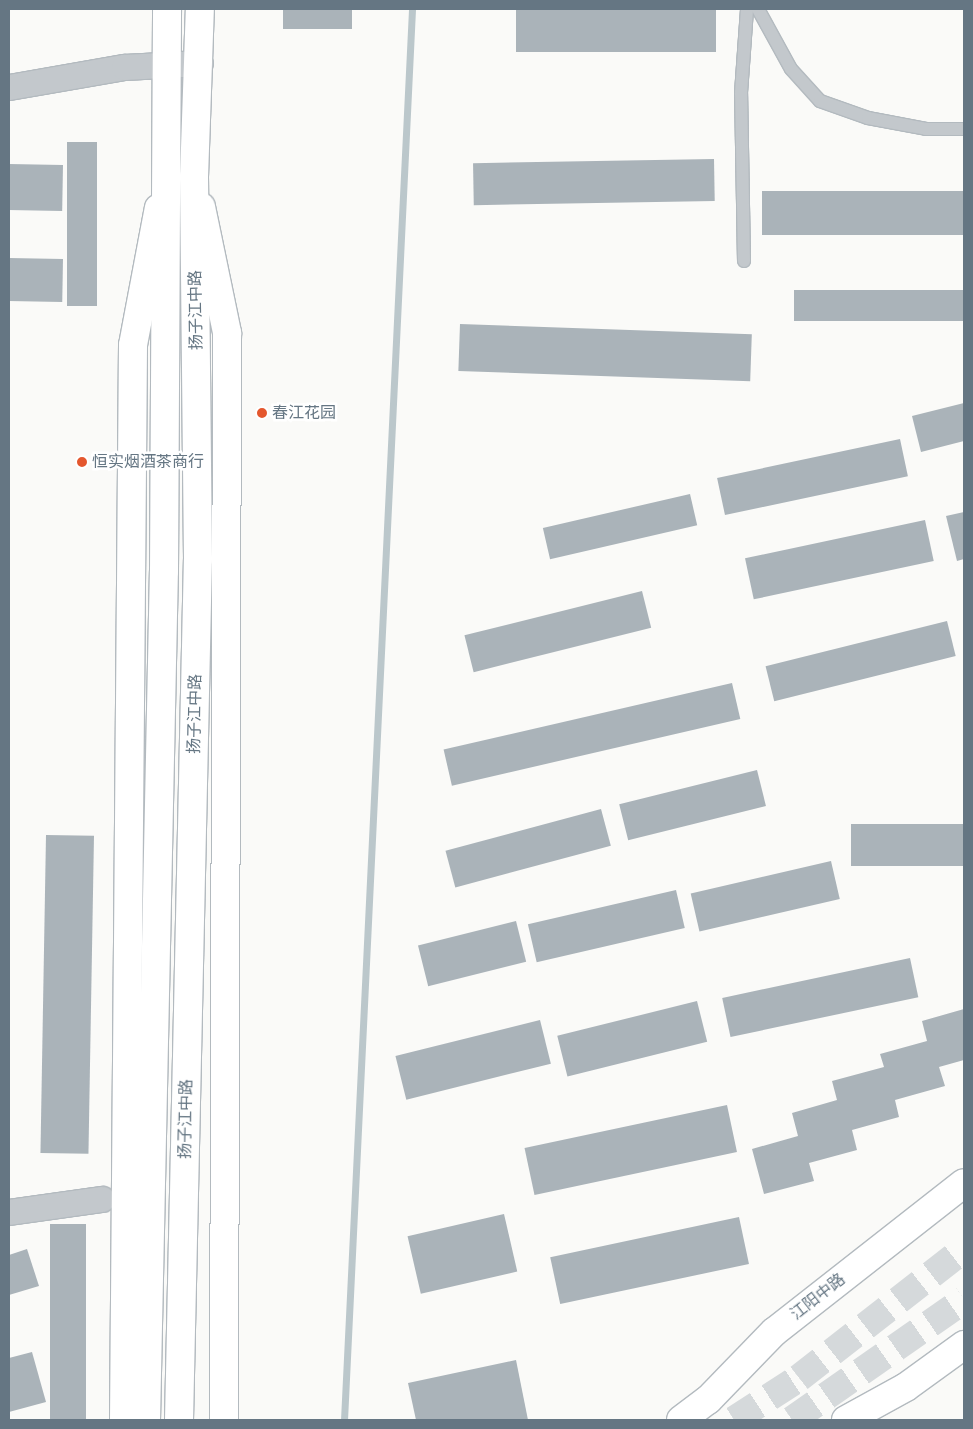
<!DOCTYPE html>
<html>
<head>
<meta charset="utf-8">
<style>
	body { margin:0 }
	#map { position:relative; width:973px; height:1429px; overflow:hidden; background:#fafaf8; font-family:Rubik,"Noto Sans SC",sans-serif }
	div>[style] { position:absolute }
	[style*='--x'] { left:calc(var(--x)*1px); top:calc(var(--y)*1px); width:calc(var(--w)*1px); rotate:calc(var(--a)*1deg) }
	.stream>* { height:7px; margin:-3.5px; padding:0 3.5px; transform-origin:3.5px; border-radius:3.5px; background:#bbc7cb }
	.building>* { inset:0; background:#aab3b9; transform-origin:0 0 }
	.highway-tunnel>* { height:28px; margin-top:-14px; transform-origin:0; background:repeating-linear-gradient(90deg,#d5d9db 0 28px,transparent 0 42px) }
	.roads { filter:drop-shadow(1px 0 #b3babf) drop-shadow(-1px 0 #b3babf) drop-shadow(0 1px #b3babf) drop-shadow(0 -1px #b3babf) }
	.lane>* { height:12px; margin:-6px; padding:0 6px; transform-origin:6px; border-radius:6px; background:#c3c8cc }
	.street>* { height:25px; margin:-12.5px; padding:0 12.5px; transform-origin:12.5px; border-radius:12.5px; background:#c3c8cc }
	.secondary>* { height:28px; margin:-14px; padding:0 14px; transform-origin:14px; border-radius:14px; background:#fff }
	.primary>* { height:28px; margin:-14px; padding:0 14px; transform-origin:14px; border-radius:14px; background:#fff }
	.dots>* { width:14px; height:14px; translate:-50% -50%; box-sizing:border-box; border:2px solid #fff; border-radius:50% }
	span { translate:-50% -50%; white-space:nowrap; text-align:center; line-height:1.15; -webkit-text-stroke:5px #fff; paint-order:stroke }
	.street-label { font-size:16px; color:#657683 }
	.poi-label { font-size:16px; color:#657683 }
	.left { translate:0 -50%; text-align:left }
	.frame { position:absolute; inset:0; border:10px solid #657683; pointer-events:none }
</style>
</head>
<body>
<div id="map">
	<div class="stream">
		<div style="--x:344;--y:1420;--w:1413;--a:-87.24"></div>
	</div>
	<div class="building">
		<div style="left:283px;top:9px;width:69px;height:20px"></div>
		<div style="left:516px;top:9px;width:200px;height:43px"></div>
		<div style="left:67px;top:142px;width:30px;height:164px"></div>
		<div style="left:714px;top:159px;width:42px;height:241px;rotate:89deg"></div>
		<div style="left:9px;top:164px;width:54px;height:46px;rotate:1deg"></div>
		<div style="left:964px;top:191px;width:44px;height:202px;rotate:90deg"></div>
		<div style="left:9px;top:258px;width:54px;height:43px;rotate:1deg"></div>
		<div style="left:964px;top:290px;width:31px;height:170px;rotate:90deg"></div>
		<div style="left:460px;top:324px;width:292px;height:47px;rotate:2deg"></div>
		<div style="clip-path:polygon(964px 403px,964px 441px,921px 452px,912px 416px)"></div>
		<div style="left:900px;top:439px;width:38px;height:187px;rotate:78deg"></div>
		<div style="left:690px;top:494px;width:32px;height:151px;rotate:77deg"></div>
		<div style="clip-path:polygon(964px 512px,964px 559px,957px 561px,946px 516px)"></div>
		<div style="left:925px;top:520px;width:42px;height:184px;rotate:78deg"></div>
		<div style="left:642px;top:591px;width:38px;height:183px;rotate:76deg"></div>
		<div style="left:947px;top:621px;width:36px;height:187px;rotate:76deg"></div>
		<div style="left:732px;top:683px;width:37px;height:296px;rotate:77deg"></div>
		<div style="left:757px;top:770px;width:37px;height:142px;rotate:76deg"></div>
		<div style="left:601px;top:809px;width:38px;height:161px;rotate:75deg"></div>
		<div style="left:964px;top:824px;width:42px;height:113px;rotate:90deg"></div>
		<div style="left:46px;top:835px;width:48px;height:318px;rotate:1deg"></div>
		<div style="left:831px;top:861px;width:39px;height:144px;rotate:77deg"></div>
		<div style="left:676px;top:890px;width:39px;height:152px;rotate:77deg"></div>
		<div style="left:516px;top:921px;width:42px;height:101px;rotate:76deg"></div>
		<div style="left:910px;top:958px;width:40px;height:192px;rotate:78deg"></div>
		<div style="left:697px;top:1001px;width:42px;height:144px;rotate:76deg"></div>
		<div style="clip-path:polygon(964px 1009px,964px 1060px,939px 1067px,945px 1086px,895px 1100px,899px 1117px,852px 1130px,857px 1150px,809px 1163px,814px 1181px,764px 1194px,752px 1149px,798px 1136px,792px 1113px,837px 1100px,832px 1081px,884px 1067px,880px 1054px,927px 1041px,922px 1021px)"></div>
		<div style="left:540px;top:1020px;width:45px;height:149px;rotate:76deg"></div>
		<div style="left:727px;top:1105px;width:48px;height:207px;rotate:78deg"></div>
		<div style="left:504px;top:1214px;width:59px;height:99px;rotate:77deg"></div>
		<div style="left:739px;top:1217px;width:48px;height:193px;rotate:78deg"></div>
		<div style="left:50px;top:1224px;width:36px;height:196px"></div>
		<div style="clip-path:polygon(27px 1249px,39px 1286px,9px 1295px,9px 1255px)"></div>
		<div style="clip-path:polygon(32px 1352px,46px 1402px,9px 1412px,9px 1358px)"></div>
		<div style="clip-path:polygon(516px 1360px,528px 1420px,416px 1420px,408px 1383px)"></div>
	</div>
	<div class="highway-tunnel">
		<div style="--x:734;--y:1420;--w:77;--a:-32.9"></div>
		<div style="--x:799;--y:1378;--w:209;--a:-38"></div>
		<div style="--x:792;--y:1420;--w:210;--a:-34.9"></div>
	</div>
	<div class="roads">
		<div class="lane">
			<div style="--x:758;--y:9;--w:68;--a:61.2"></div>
			<div style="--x:791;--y:69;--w:43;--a:47.8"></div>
			<div style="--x:820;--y:101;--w:51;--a:19.5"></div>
			<div style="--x:868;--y:118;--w:59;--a:10.7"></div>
			<div style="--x:926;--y:129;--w:38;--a:0"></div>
			<div style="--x:744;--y:261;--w:168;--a:-91"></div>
			<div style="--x:741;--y:93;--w:84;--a:-85.9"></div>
		</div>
		<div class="street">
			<div style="--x:9;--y:87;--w:117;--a:-9.9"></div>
			<div style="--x:124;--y:67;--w:76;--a:-3"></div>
			<div style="--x:9;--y:1212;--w:94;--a:-8"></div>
		</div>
		<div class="secondary">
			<div style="--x:201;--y:207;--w:129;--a:78.3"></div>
			<div style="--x:227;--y:333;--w:1087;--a:90.16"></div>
			<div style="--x:124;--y:1420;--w:1075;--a:-89.52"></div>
			<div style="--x:133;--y:345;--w:139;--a:-79.3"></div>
		</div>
		<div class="primary">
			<div style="--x:146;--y:1420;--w:849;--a:-88.79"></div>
			<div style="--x:164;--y:571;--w:562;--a:-89.69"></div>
			<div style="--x:179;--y:1420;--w:861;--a:-88.74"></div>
			<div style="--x:198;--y:559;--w:382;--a:-90.6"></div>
			<div style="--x:194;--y:177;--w:168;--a:-88"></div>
			<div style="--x:681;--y:1420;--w:34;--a:-37"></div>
			<div style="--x:708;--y:1400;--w:95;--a:-45.9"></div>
			<div style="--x:774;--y:1332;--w:241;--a:-38.1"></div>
			<div style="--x:846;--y:1420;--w:68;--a:-28.8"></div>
			<div style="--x:906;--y:1387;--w:72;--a:-35.9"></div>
		</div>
	</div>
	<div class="dots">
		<div style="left:262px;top:413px;background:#e4572e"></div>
		<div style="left:82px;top:462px;background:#e4572e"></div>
	</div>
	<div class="street-label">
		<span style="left:196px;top:310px;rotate:-91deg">扬子江中路</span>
		<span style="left:195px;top:714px;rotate:-89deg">扬子江中路</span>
		<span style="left:186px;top:1119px;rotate:-89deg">扬子江中路</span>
		<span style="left:818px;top:1297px;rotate:-38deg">江阳中路</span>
	</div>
	<div class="poi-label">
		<span class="left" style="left:272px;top:413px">春江花园</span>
		<span class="left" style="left:92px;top:462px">恒实烟酒茶商行</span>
	</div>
	<div class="frame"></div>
</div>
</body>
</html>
